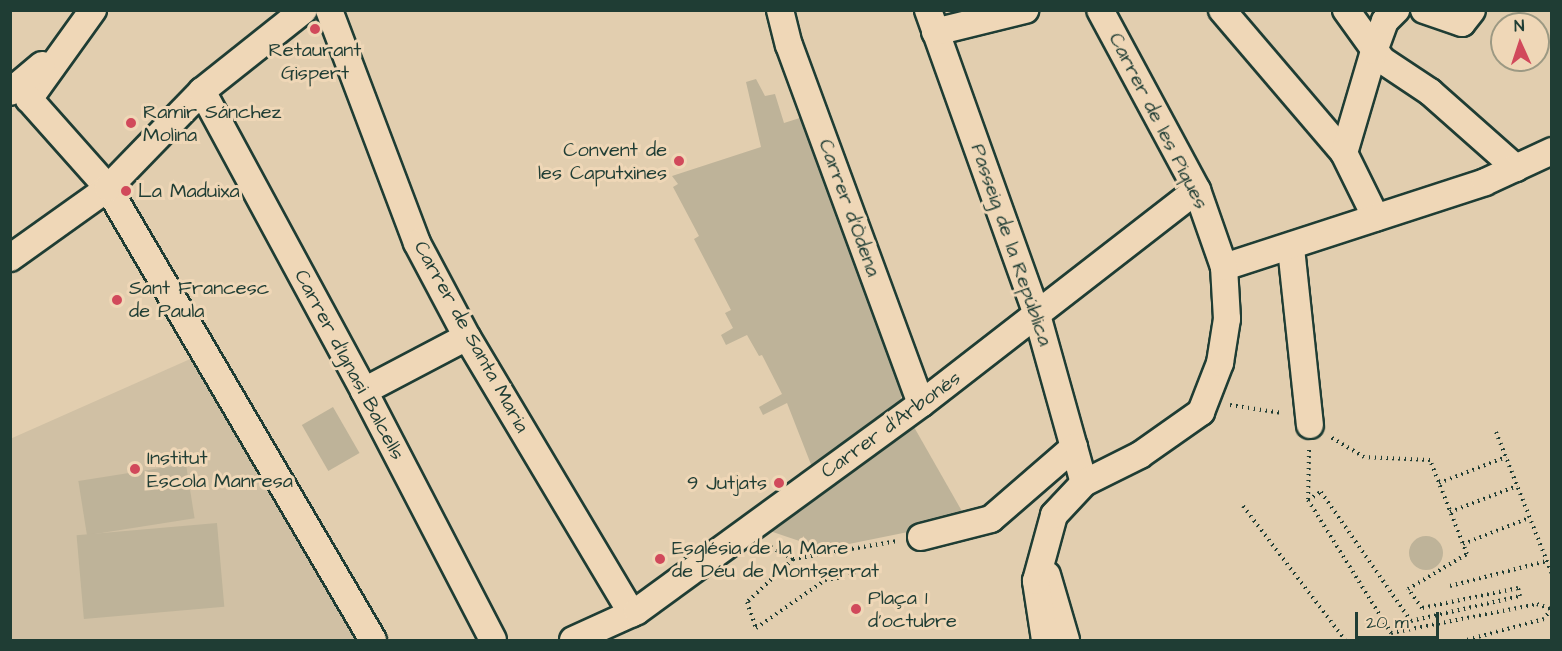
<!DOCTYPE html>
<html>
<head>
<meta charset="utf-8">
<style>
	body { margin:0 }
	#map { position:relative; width:1562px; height:651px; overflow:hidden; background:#e2ceaf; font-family:"Architects Daughter",sans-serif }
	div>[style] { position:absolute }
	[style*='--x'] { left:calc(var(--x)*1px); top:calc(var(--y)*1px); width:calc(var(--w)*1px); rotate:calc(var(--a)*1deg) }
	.built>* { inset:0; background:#d0c0a4 }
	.green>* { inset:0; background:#beb399; transform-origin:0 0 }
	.round { border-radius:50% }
	.path>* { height:4px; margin-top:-2px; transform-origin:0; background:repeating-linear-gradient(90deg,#1f3d34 0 1.5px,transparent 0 6px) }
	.roads { filter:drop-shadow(2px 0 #1f3d34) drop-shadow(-2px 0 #1f3d34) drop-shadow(0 2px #1f3d34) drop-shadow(0 -2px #1f3d34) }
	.street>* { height:26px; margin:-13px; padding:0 13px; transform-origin:13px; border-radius:13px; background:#efd7b7 }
	.dots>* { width:16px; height:16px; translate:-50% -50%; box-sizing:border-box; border:3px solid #efd7b7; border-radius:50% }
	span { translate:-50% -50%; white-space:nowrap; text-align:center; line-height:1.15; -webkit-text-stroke:6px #efd7b7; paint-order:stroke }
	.poi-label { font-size:20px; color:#1f3d34 }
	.left { translate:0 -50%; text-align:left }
	.right { translate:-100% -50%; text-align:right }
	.street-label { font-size:20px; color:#1f3d34 }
	.frame { position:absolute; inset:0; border:12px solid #1f3d34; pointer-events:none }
	.north { position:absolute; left:1490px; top:12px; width:60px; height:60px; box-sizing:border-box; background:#efd7b7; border:2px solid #9c9983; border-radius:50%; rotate:357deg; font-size:16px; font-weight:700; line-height:24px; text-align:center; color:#1f3d34 }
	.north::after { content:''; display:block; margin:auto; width:21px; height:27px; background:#d1495b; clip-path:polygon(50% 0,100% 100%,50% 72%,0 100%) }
	.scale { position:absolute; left:1355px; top:612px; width:84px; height:27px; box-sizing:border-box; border:3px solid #1f3d34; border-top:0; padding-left:8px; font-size:18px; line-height:21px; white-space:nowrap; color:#1f3d34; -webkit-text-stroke:4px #efd7b7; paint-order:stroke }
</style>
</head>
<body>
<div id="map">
	<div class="built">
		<div style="clip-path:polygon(197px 356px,358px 640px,11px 640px,10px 439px)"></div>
	</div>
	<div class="green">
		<div style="clip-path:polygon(756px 79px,765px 96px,775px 94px,784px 123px,806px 116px,906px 374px,899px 407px,812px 467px,787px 403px,763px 415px,759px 407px,782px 394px,762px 355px,759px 356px,747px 335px,726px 345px,721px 335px,733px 328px,725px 313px,731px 310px,694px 239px,699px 236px,673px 187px,678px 184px,672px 176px,761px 147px,746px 82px)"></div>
		<div style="left:333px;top:407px;width:53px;height:36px;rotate:60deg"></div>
		<div style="clip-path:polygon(910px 420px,963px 513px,908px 532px,844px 545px,817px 547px,767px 530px)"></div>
		<div style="left:186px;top:464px;width:55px;height:109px;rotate:81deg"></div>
		<div style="left:217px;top:523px;width:84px;height:141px;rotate:85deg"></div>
		<div class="round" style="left:1409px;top:536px;width:34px;height:34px"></div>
	</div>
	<div class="path">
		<div style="--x:1230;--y:405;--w:53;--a:8.7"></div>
		<div style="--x:1496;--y:432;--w:153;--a:68.5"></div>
		<div style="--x:1309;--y:450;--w:50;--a:91.1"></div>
		<div style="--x:1308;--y:500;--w:157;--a:58"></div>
		<div style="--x:1391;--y:633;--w:149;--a:-11.2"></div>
		<div style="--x:1537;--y:604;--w:15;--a:20"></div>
		<div style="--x:1551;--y:609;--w:12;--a:125"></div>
		<div style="--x:1544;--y:619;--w:81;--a:164.9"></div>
		<div style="--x:1439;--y:483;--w:72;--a:-21.2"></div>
		<div style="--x:1308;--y:500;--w:15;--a:-32"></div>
		<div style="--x:1321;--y:492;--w:157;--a:55.1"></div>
		<div style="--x:1411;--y:621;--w:112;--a:-12.9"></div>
		<div style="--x:1520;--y:596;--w:8;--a:-104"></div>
		<div style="--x:1518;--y:588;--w:98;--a:168.2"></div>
		<div style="--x:1422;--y:608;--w:24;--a:-126"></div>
		<div style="--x:1408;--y:589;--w:69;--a:-30.7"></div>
		<div style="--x:1467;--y:554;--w:101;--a:-111.5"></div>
		<div style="--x:1430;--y:460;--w:66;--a:-177.4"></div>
		<div style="--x:1364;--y:457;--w:39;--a:-149"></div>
		<div style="--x:1243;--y:506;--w:168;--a:52.7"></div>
		<div style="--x:1450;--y:512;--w:72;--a:-21.2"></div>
		<div style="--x:1463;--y:544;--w:71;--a:-21.5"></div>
		<div style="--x:771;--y:547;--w:25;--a:29"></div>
		<div style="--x:793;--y:559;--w:106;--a:-9.8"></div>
		<div style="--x:793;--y:559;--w:63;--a:136.9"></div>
		<div style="--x:747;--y:602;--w:28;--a:71"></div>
		<div style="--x:756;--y:628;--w:84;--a:-34.8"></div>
		<div style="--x:825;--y:580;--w:52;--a:-10"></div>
		<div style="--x:1450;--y:586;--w:100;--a:-14.5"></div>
	</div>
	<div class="roads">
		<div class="street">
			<div style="--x:93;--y:10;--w:110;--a:125.7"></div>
			<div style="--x:29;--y:99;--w:119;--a:48.4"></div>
			<div style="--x:108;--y:188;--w:524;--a:59.62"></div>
			<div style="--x:329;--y:10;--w:249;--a:69.3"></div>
			<div style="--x:417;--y:243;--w:106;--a:62"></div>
			<div style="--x:467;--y:337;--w:322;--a:59.2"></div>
			<div style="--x:780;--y:10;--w:36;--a:76"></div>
			<div style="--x:789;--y:45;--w:382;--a:69.8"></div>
			<div style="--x:928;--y:10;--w:324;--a:70.3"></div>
			<div style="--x:1037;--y:315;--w:174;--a:74.4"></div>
			<div style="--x:1222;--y:10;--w:188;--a:49.5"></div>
			<div style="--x:1344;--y:153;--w:72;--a:63.8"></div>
			<div style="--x:1346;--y:10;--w:62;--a:54.2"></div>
			<div style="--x:1382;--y:60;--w:58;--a:33.7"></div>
			<div style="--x:1430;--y:92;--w:115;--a:41.5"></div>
			<div style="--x:1424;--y:10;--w:40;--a:18.9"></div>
			<div style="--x:1462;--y:23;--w:16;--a:-52"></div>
			<div style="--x:935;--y:32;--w:93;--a:-13.7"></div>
			<div style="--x:202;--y:91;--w:341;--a:61.6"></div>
			<div style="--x:364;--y:391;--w:280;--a:62.6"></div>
			<div style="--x:10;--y:92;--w:42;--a:-40.2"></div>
			<div style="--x:1344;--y:153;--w:106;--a:-73.6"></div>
			<div style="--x:1374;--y:51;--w:32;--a:-70"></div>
			<div style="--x:1385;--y:21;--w:16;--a:-45"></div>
			<div style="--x:1291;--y:248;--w:178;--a:83.9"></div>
			<div style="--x:10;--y:258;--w:120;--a:-35.5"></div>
			<div style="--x:108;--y:188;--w:135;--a:-45.9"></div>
			<div style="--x:202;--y:91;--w:130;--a:-38.5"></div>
			<div style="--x:1224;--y:267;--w:274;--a:-18"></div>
			<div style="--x:1485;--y:182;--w:74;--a:-24.8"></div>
			<div style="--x:364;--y:391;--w:116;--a:-27.7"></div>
			<div style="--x:921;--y:537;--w:72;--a:-14.4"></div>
			<div style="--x:991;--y:519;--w:110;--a:-40.9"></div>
			<div style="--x:1047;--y:575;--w:68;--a:73.7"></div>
			<div style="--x:573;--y:640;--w:70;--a:-24.4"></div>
			<div style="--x:637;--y:611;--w:351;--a:-36.1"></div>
			<div style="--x:921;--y:404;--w:349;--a:-37.8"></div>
			<div style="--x:1045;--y:640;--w:60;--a:-98.7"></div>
			<div style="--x:1036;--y:581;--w:68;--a:-74.7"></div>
			<div style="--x:1054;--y:515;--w:44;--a:-46.8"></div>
			<div style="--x:1084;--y:483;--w:63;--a:-26.6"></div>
			<div style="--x:1140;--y:455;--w:75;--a:-35.2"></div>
			<div style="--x:1201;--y:412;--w:53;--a:-68.8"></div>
			<div style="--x:1220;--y:363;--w:45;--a:-81"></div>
			<div style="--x:1227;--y:319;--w:52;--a:-93.3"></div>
			<div style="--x:1224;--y:267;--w:82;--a:-109.3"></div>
			<div style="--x:1197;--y:190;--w:204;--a:-118.3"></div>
		</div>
	</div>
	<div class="dots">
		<div style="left:315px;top:29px;background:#d1495b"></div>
		<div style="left:131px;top:123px;background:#d1495b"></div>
		<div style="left:679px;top:161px;background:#d1495b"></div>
		<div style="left:126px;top:191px;background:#d1495b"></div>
		<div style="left:117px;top:300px;background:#d1495b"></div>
		<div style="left:135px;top:469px;background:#d1495b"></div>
		<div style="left:779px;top:483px;background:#d1495b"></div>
		<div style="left:660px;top:559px;background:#d1495b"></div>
		<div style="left:856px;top:609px;background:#d1495b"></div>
	</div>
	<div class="poi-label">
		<span style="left:315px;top:62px">Retaurant<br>Gispert</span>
		<span class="left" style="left:143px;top:124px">Ramir Sánchez<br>Molina</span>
		<span class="right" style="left:667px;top:162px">Convent de<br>les Caputxines</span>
		<span class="left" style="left:138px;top:191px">La Maduixa</span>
		<span class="left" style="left:129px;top:300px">Sant Francesc<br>de Paula</span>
		<span class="left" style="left:147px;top:470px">Institut<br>Escola Manresa</span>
		<span class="right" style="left:767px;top:483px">9 Jutjats</span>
		<span class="left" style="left:672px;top:560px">Església de la Mare<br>de Déu de Montserrat</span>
		<span class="left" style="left:868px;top:610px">Plaça 1<br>d'octubre</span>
	</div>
	<div class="street-label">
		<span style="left:1158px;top:121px;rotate:63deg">Carrer de les Piques</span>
		<span style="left:849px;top:208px;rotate:70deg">Carrer d'Òdena</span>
		<span style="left:1011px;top:245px;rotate:71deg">Passeig de la República</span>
		<span style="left:471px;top:337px;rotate:61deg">Carrer de Santa Maria</span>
		<span style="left:349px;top:365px;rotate:62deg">Carrer d'Ignasi Balcells</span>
		<span style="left:891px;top:425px;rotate:-36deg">Carrer d'Arbonés</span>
	</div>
	<div class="frame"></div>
	<div class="north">N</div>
	<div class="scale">20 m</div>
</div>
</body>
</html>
